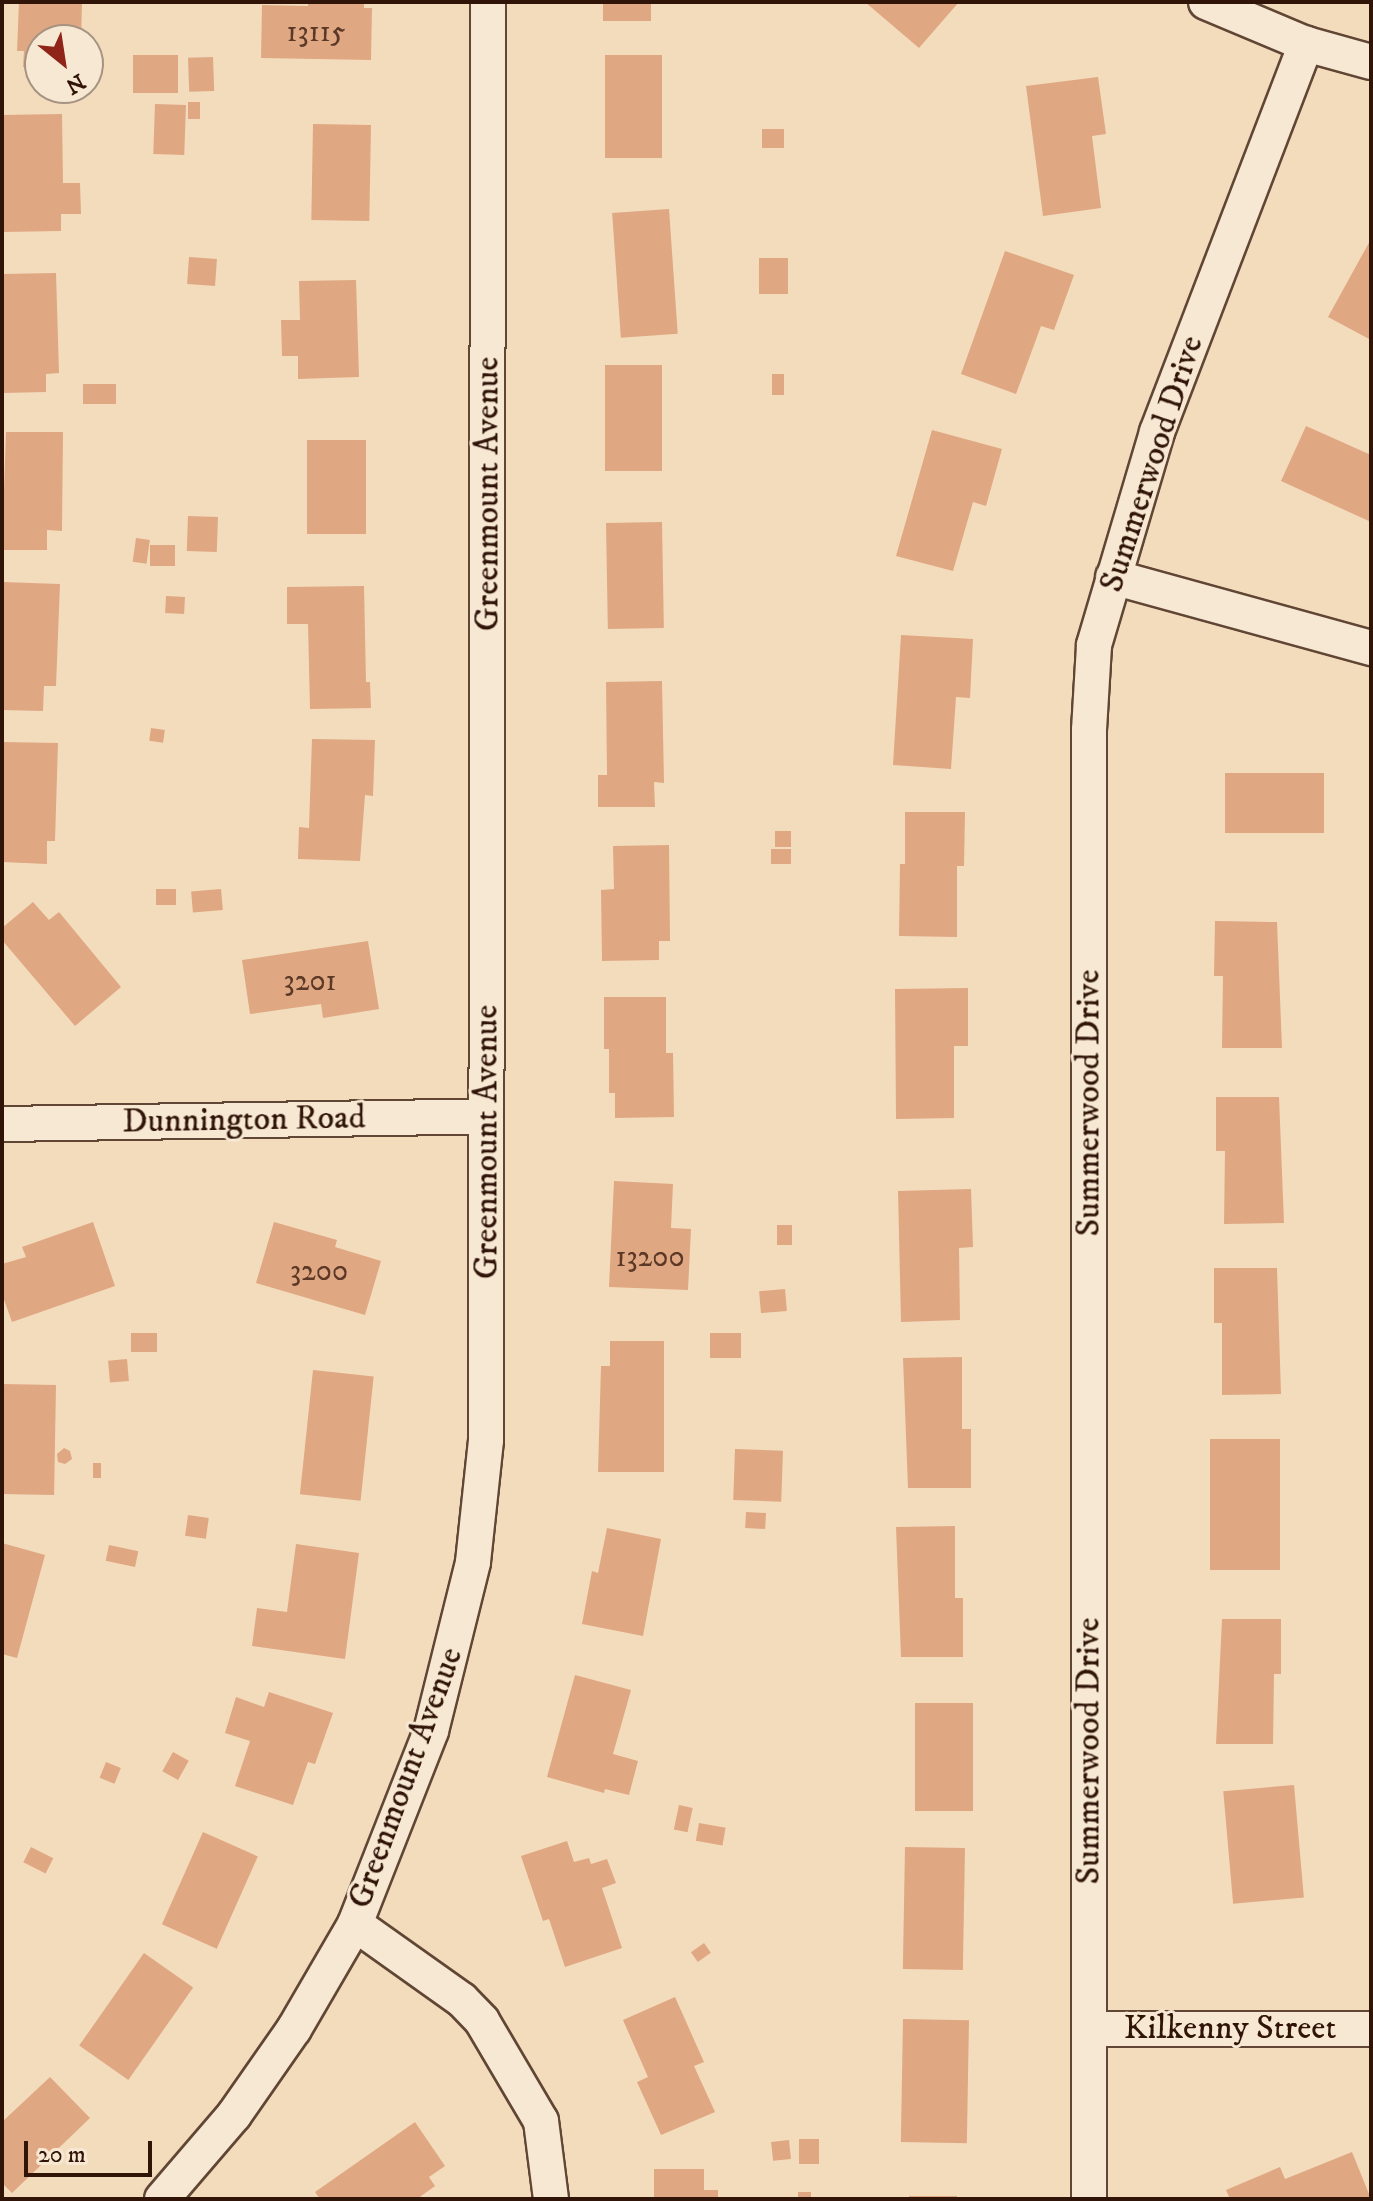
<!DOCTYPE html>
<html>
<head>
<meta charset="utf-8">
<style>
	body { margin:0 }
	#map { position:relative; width:1373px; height:2201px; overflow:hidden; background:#f3dcbc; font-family:"IM FELL DW Pica",serif }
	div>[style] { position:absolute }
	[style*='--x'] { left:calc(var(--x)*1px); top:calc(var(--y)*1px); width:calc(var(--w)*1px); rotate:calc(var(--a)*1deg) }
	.building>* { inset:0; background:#e0a783; transform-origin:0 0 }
	.roads { filter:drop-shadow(2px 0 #614635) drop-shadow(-2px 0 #614635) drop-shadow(0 2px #614635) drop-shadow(0 -2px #614635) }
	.street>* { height:34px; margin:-17px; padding:0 17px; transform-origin:17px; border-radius:17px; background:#f7e8d3 }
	span { translate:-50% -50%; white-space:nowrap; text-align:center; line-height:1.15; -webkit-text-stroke:6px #f7e8d3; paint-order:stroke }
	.number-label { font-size:30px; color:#5c3927 }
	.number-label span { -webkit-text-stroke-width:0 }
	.street-label { font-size:34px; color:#301408 }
	.frame { position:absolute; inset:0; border:4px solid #301408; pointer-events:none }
	.north { position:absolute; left:24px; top:24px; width:80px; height:80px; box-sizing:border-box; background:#f7e8d3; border:2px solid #a79382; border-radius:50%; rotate:150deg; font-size:22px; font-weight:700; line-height:32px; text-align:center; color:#301408 }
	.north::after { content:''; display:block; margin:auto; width:28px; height:36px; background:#8f2418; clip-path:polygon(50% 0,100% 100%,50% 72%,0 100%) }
	.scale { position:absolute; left:24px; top:2141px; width:128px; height:36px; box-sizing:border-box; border:4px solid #301408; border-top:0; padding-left:10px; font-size:24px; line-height:28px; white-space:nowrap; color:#301408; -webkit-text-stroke:6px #f7e8d3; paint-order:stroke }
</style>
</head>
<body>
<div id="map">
	<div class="building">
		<div style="clip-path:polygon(19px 2px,82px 2px,81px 40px,40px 40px,40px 68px,23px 67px,24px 51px,17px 51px)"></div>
		<div style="clip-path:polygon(308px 2px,364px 2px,364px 8px,372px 8px,371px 60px,261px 58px,262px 5px,308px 6px)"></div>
		<div style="left:603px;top:2px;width:48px;height:19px"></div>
		<div style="clip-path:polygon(865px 2px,959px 2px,919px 48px)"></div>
		<div style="left:133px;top:55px;width:45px;height:38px"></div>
		<div style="left:605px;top:55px;width:57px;height:103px"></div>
		<div style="left:213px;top:57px;width:34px;height:25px;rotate:88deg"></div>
		<div style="clip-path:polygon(1098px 77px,1106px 134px,1092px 136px,1101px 208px,1043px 216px,1026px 86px)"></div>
		<div style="left:188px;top:102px;width:12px;height:17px"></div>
		<div style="left:155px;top:104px;width:31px;height:50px;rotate:2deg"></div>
		<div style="clip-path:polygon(62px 114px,63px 183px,80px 183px,81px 214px,61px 214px,61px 231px,2px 232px,2px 115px)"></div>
		<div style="left:313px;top:124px;width:58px;height:96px;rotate:1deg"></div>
		<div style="left:762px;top:129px;width:22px;height:19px"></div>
		<div style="left:669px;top:209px;width:125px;height:57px;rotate:86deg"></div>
		<div style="clip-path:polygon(1371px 239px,1371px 340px,1328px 317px)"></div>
		<div style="clip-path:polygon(1005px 251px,1074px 275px,1054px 330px,1041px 326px,1016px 394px,961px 374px)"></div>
		<div style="left:189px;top:257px;width:28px;height:27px;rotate:4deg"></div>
		<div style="left:759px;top:258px;width:29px;height:36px"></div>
		<div style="clip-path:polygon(56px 273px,59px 373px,46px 374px,46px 392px,2px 393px,2px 274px)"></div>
		<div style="clip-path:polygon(356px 280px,359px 377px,298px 379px,298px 356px,282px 356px,281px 320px,300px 320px,299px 281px)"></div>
		<div style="left:605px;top:365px;width:57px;height:106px"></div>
		<div style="left:772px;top:374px;width:12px;height:21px"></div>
		<div style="left:83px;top:384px;width:33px;height:20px"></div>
		<div style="clip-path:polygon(1306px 426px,1371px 455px,1371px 522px,1281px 481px)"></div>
		<div style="clip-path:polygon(932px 430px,1002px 449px,986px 506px,973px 502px,953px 571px,896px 556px)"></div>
		<div style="clip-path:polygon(6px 432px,63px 432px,62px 531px,47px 530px,47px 550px,2px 550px)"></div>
		<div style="left:307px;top:440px;width:59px;height:94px"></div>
		<div style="left:188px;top:516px;width:30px;height:35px;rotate:2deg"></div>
		<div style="left:662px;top:522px;width:106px;height:56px;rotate:89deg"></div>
		<div style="left:136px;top:538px;width:14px;height:24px;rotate:8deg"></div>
		<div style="left:175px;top:545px;width:21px;height:25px;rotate:90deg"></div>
		<div style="clip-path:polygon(2px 582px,60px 584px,56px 686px,44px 686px,43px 711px,2px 710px)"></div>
		<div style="clip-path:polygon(364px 586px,366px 682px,370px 682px,371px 708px,310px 709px,308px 624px,287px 624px,287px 587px)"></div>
		<div style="left:166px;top:596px;width:19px;height:17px;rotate:3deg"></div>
		<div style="clip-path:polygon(901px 635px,973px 639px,970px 698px,956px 697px,951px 769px,893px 765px)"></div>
		<div style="clip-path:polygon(662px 681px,664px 783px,654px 782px,655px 807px,598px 807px,598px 775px,607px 775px,606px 682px)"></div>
		<div style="left:151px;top:728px;width:14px;height:13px;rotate:8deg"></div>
		<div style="clip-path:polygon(312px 739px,375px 740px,373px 796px,365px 795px,360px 861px,298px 859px,299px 827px,309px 828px)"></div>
		<div style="clip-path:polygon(2px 742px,58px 743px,55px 841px,47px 841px,47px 864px,2px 862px)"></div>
		<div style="left:1225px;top:773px;width:99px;height:60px"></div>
		<div style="clip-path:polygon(905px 812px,965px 812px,964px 866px,957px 866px,957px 937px,899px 936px,900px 864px,905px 864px)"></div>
		<div style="left:775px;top:831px;width:16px;height:16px"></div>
		<div style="clip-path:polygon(669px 845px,670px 941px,659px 941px,659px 960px,602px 961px,601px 890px,614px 889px,613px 846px)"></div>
		<div style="left:771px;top:849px;width:20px;height:15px"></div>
		<div style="left:156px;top:889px;width:20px;height:16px"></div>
		<div style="left:221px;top:889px;width:21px;height:30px;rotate:85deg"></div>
		<div style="clip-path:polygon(33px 902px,49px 920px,59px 912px,121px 987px,75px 1026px,2px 940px,2px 928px)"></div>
		<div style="clip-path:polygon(1215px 921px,1277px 922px,1282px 1048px,1222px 1048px,1223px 976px,1214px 976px)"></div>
		<div style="clip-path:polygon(368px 941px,379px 1009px,323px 1018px,321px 1004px,250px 1014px,242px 960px)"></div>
		<div style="clip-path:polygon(968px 988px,968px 1046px,954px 1046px,954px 1118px,896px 1119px,895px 989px)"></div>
		<div style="clip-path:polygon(604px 997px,666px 997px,666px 1053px,673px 1053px,674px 1117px,615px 1118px,615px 1093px,609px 1093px,609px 1049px,604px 1049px)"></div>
		<div style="clip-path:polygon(1216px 1097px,1279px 1097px,1284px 1223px,1224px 1224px,1225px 1151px,1216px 1151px)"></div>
		<div style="clip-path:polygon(614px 1181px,673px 1184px,671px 1228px,691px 1229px,688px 1290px,609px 1287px)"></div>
		<div style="clip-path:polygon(971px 1189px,973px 1247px,959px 1248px,960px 1320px,901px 1322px,898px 1191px)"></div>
		<div style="clip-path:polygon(93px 1222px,115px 1286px,12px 1322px,2px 1294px,2px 1264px,26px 1257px,22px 1247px)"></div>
		<div style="clip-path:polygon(274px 1222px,337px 1240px,335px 1247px,381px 1261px,365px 1315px,256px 1283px)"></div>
		<div style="left:792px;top:1225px;width:20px;height:15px;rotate:90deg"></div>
		<div style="clip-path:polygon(1214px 1268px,1277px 1268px,1281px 1394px,1222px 1395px,1222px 1323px,1214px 1323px)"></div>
		<div style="left:785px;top:1289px;width:22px;height:26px;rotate:85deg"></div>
		<div style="left:131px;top:1333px;width:26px;height:19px"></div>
		<div style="left:710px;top:1333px;width:31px;height:25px"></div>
		<div style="clip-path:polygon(610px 1341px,664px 1341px,664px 1472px,598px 1472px,601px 1366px,610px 1366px)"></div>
		<div style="clip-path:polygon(962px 1357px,962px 1429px,971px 1429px,971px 1488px,908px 1488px,903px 1358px)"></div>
		<div style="left:127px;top:1359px;width:22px;height:19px;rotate:85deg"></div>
		<div style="left:313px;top:1370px;width:61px;height:125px;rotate:6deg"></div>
		<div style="left:2px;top:1384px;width:54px;height:110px;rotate:1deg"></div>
		<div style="left:1210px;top:1439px;width:70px;height:131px"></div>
		<div style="clip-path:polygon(64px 1448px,70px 1451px,72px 1459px,65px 1464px,58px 1462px,57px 1454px)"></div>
		<div style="left:735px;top:1449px;width:48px;height:51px;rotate:2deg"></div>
		<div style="left:93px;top:1463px;width:8px;height:15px"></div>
		<div style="left:746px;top:1512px;width:20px;height:16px;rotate:3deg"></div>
		<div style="left:188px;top:1515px;width:21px;height:21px;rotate:8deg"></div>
		<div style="clip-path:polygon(955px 1526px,955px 1598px,963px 1598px,963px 1657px,901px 1657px,896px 1527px)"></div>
		<div style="clip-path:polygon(607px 1528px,661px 1539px,643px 1636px,582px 1624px,592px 1571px,598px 1573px)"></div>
		<div style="clip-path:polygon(2px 1543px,45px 1555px,17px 1658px,2px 1654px)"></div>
		<div style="clip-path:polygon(296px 1544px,359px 1553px,345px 1659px,252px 1646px,257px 1608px,287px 1612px)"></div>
		<div style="left:109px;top:1545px;width:30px;height:16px;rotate:12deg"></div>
		<div style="clip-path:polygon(1222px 1619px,1281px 1619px,1281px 1674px,1274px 1674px,1273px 1744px,1216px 1744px)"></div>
		<div style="clip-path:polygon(575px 1675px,631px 1690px,613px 1754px,638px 1761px,629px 1795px,605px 1789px,604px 1793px,547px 1777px)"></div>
		<div style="clip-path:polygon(269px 1692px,333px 1713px,315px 1764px,308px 1762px,293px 1805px,235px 1786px,250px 1741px,225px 1733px,236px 1697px,264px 1707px)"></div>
		<div style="left:915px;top:1703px;width:58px;height:108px"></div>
		<div style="left:173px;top:1752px;width:18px;height:22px;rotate:29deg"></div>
		<div style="left:106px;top:1762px;width:16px;height:17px;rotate:22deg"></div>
		<div style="left:1294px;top:1785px;width:113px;height:71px;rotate:85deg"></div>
		<div style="left:679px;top:1805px;width:14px;height:25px;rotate:12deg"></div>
		<div style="left:699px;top:1823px;width:27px;height:18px;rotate:10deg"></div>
		<div style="left:203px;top:1832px;width:60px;height:101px;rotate:24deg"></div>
		<div style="clip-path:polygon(567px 1841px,574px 1862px,589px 1858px,591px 1864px,607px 1859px,616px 1883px,602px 1888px,622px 1948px,565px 1967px,549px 1919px,543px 1921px,521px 1856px)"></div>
		<div style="left:31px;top:1847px;width:25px;height:17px;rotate:27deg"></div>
		<div style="left:905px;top:1847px;width:60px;height:122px;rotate:1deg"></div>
		<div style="left:704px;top:1943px;width:12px;height:16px;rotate:55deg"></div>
		<div style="left:144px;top:1953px;width:60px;height:113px;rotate:35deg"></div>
		<div style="clip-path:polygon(675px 1997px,704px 2062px,694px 2066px,715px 2112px,661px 2135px,637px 2082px,648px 2077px,623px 2020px)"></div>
		<div style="left:903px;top:2019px;width:66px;height:123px;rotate:1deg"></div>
		<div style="clip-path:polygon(50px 2077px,90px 2118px,12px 2193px,2px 2183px,2px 2122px)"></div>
		<div style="clip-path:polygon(415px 2122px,445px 2166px,429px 2177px,435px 2186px,417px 2199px,320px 2199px,315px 2192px)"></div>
		<div style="left:799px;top:2139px;width:20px;height:25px"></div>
		<div style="left:789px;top:2140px;width:19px;height:18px;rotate:84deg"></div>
		<div style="clip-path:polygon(1352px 2152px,1371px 2199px,1230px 2199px,1226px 2190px,1280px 2167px,1285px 2179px)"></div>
		<div style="clip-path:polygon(654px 2169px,704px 2169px,704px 2190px,718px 2190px,718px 2199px,654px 2199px)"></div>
		<div style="left:798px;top:2192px;width:13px;height:7px"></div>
		<div style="left:909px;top:2196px;width:48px;height:3px"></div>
	</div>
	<div class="roads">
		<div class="street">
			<div style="--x:1206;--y:2;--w:108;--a:22.8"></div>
			<div style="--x:1306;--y:44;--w:67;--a:15.5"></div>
			<div style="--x:1113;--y:577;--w:268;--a:15.4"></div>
			<div style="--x:2;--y:1124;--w:484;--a:-0.9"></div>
			<div style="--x:355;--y:1924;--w:131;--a:35.4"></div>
			<div style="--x:462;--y:2000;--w:29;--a:46"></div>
			<div style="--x:482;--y:2021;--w:116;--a:59.5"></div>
			<div style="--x:541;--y:2121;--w:79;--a:82.7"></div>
			<div style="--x:1089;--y:2029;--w:282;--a:0"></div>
			<div style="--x:162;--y:2199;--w:111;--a:-49.4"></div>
			<div style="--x:234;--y:2115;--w:105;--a:-55.1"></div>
			<div style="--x:294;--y:2029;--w:121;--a:-59.8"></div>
			<div style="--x:355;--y:1924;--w:207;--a:-68.5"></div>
			<div style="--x:431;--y:1731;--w:174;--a:-76"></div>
			<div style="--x:473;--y:1562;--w:123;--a:-83.9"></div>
			<div style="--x:486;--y:1440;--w:1438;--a:-89.92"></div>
			<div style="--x:1089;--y:2199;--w:1469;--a:-90"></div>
			<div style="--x:1089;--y:730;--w:85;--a:-86.6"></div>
			<div style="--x:1094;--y:645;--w:222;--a:-73.5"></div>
			<div style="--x:1157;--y:432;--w:416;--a:-69"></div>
		</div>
	</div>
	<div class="number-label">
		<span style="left:316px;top:33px">13115</span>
		<span style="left:310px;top:982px">3201</span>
		<span style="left:650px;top:1258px">13200</span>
		<span style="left:319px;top:1272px">3200</span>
	</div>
	<div class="street-label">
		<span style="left:1152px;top:464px;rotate:-72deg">Summerwood Drive</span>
		<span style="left:488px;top:494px;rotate:-90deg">Greenmount Avenue</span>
		<span style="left:1089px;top:1103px;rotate:-90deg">Summerwood Drive</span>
		<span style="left:244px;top:1120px;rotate:-1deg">Dunnington Road</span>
		<span style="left:487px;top:1142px;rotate:-90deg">Greenmount Avenue</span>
		<span style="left:1089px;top:1751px;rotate:-90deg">Summerwood Drive</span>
		<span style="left:406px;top:1778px;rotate:-70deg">Greenmount Avenue</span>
		<span style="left:1230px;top:2029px">Kilkenny Street</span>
	</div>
	<div class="frame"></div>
	<div class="north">N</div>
	<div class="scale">20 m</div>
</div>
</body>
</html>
